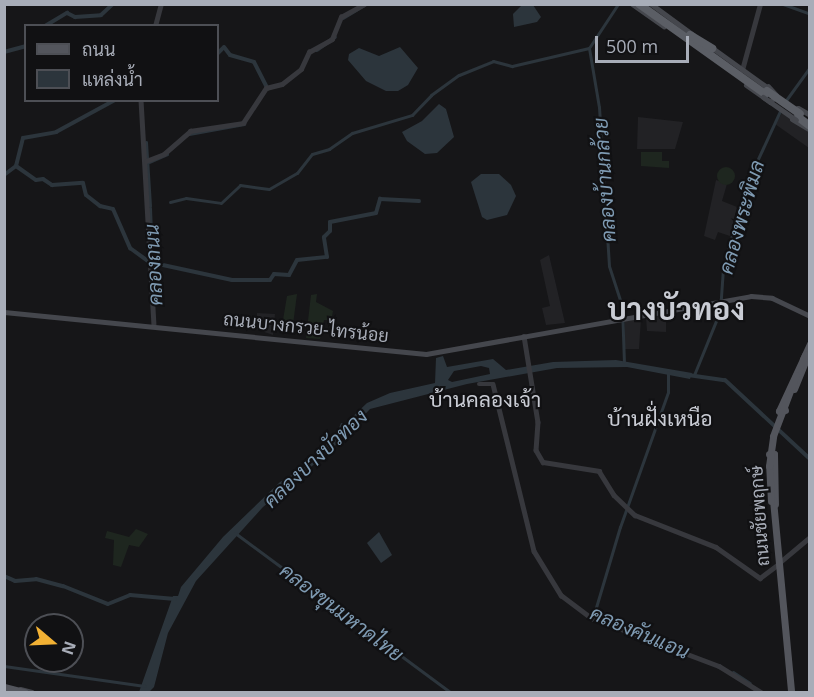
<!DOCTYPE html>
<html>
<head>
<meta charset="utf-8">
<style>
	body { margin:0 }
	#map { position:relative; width:814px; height:697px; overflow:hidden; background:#161618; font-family:"Open Sans",Sarabun,sans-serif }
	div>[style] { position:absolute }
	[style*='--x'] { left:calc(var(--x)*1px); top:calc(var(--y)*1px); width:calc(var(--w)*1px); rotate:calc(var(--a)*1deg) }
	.built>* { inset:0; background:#222225 }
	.green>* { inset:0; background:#1e261f }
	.round { border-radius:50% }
	.water>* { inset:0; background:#2c353c }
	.canal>* { height:3px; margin:-1.5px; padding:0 1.5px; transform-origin:1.5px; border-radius:1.5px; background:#2c353c }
	.river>* { height:4px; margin:-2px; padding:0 2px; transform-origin:2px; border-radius:2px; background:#2c353c }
	.tertiary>* { height:4.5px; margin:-2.25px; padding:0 2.25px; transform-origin:2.25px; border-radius:2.25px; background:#37383d }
	.secondary>* { height:5px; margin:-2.5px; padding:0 2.5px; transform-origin:2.5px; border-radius:2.5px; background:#45474d }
	.primary>* { height:7px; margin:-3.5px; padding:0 3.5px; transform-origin:3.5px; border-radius:3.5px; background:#53555c }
	.trunk>* { height:8px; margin:-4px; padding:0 4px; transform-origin:4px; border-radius:4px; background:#5b5e65 }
	.secondary-bridge>* { height:5px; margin:-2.5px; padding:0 2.5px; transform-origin:2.5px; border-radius:2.5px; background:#45474d }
	.primary-bridge>* { height:7px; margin:-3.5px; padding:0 3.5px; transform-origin:3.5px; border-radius:3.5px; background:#53555c }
	.trunk-bridge>* { height:8px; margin:-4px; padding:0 4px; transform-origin:4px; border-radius:4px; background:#5b5e65 }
	span { translate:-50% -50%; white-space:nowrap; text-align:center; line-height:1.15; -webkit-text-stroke:4.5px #111113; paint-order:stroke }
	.street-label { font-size:18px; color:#a8adb8 }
	.water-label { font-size:20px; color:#7f9bb3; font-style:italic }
	.quarter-label { font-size:21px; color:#c9ccd4 }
	.town-label { font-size:30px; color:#c9ccd4; font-weight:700 }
	.frame { position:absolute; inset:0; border:6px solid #a8adb8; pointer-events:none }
	.legend { position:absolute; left:24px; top:24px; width:195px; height:78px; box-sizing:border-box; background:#111113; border:2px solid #4d4f55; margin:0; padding:8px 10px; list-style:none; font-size:18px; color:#a8adb8 }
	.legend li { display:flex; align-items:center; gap:12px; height:30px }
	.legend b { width:30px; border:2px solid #4d4f55 }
	.north { position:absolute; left:24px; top:613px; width:60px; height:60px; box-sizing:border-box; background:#111113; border:2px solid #4d4f55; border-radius:50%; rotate:109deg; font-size:16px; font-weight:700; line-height:24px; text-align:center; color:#a8adb8 }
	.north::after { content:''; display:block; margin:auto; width:21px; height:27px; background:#f2b134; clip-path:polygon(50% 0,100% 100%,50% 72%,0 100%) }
	.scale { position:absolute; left:595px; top:36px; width:94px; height:27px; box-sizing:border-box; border:3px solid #a8adb8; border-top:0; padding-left:8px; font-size:18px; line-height:21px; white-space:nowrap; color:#a8adb8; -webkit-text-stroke:4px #111113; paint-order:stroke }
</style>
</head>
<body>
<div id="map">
	<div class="built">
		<div style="clip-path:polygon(782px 113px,809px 132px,809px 148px,775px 124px)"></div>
		<div style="clip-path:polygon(638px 117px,683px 122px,675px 149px,637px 149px)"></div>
		<div style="clip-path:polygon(716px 180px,727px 184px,722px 201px,737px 207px,730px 236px,718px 232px,715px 240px,704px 236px)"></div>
		<div style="clip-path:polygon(549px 255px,565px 323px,546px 325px,542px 308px,550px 306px,540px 260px)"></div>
		<div style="clip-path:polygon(257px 313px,275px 314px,273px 335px,256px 329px)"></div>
		<div style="clip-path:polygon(666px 313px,666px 332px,647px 331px,646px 317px)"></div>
		<div style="clip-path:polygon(641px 318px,639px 349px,625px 349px,625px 321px)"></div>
	</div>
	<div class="green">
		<div style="clip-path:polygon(641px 152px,662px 152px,662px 161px,669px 161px,669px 168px,641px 166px)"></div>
		<div class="round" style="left:717px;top:167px;width:18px;height:18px"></div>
		<div style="clip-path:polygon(297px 294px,292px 332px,281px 332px,287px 296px)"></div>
		<div style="clip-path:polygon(317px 294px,316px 302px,333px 311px,330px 328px,328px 320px,324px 320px,320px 339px,306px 338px,311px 295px)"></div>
		<div style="clip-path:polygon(136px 529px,148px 534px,139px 547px,129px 545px,121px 567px,113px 565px,114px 540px,105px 538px,107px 531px,129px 537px)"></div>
	</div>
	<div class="water">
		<div style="clip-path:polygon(522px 5px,533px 5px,541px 17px,537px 22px,514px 27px,513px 14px)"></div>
		<div style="clip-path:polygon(400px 47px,418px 68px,408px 85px,398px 91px,386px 91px,366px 81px,348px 60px,349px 54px,359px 48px,379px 56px)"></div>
		<div style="clip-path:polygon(439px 104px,446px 109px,454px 137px,437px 153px,425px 154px,407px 141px,402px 132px,422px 121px)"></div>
		<div style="clip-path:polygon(481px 174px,499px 174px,511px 185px,516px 196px,507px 215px,487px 220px,482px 217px,471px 182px)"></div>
		<div style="clip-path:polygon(evenodd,443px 356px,447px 367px,493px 359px,506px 370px,553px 362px,616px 360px,692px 373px,690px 379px,627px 367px,557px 368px,467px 384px,370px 409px,330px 451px,263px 507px,196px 581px,168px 633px,154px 687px,149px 692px,139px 692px,173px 596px,178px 596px,181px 587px,223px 537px,280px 482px,302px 469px,337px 433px,341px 423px,345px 424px,367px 403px,390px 393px,435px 383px,436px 358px,443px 356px,481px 366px,489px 368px,490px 374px,452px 382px,448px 380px,454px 371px,481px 366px)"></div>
		<div style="clip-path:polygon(379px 532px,392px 555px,381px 563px,367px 543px)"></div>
	</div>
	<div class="canal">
		<div style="--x:618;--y:4;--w:53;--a:123.4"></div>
		<div style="--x:589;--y:48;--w:60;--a:80.4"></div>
		<div style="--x:599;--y:107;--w:159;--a:86.4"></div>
		<div style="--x:609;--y:266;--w:42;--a:72"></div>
		<div style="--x:622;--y:306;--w:56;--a:88"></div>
		<div style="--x:783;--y:4;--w:29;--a:20"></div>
		<div style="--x:784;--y:103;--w:44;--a:-54.2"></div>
		<div style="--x:189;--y:134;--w:56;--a:-10.3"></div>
		<div style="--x:146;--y:142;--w:64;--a:86.4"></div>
		<div style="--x:147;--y:163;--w:22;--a:-24"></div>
		<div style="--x:170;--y:202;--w:16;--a:-14"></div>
		<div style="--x:186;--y:198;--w:35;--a:8"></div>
		<div style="--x:221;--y:203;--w:26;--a:-43"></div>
		<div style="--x:240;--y:185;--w:29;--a:8"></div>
		<div style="--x:269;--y:189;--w:32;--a:-30"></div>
		<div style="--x:297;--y:173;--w:24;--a:-52"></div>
		<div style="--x:312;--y:154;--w:18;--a:-16"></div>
		<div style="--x:329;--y:149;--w:28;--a:-35"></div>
		<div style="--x:352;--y:133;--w:63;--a:-16.7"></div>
		<div style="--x:412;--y:115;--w:28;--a:-46"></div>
		<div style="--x:431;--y:95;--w:34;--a:-36"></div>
		<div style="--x:459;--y:75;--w:37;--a:-22"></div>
		<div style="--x:493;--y:61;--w:20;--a:15"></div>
		<div style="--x:512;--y:66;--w:79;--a:-13.2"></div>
		<div style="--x:150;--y:208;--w:49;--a:87.7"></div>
		<div style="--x:694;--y:375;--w:69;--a:-67.9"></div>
		<div style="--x:720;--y:311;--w:43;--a:-86"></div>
		<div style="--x:723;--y:268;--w:86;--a:-74.5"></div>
		<div style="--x:746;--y:185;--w:84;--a:-65.3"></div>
		<div style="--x:235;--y:533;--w:267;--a:36.5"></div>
		<div style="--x:597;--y:619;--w:6;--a:-121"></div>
		<div style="--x:594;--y:614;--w:91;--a:-73.4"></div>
		<div style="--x:620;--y:527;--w:143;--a:-70.4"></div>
		<div style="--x:668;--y:392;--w:20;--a:-90"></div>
		<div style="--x:4;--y:666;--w:142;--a:8.1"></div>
		<div style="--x:733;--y:672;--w:20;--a:33"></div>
	</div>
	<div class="river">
		<div style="--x:343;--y:18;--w:27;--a:-31"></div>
		<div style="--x:45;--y:26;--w:26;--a:-31"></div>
		<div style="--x:67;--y:13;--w:9;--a:27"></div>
		<div style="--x:75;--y:17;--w:26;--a:-4"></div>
		<div style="--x:101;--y:15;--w:16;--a:-43"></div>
		<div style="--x:317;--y:50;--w:22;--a:-36"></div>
		<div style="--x:4;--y:52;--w:23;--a:-15"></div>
		<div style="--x:218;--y:53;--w:8;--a:-45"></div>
		<div style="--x:224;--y:47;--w:10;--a:53"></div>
		<div style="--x:230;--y:55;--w:25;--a:16"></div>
		<div style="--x:254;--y:62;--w:30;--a:63"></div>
		<div style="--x:16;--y:166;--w:24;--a:35"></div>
		<div style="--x:36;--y:180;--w:7;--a:-8"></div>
		<div style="--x:43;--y:179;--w:11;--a:34"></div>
		<div style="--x:52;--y:185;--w:31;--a:-4"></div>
		<div style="--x:83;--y:183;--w:12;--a:76"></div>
		<div style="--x:86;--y:195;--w:18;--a:38"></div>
		<div style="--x:100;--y:206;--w:13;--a:13"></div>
		<div style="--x:113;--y:209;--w:43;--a:66.4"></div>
		<div style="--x:130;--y:248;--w:24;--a:36"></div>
		<div style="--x:149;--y:262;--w:85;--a:12.2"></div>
		<div style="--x:232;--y:280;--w:38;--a:0"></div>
		<div style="--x:270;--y:280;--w:7;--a:-56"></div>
		<div style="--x:274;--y:274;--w:15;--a:4"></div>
		<div style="--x:289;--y:275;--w:17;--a:-62"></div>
		<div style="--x:297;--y:260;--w:30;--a:-6"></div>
		<div style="--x:327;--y:257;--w:20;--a:-99"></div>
		<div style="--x:324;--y:237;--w:8;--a:-45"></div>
		<div style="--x:330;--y:231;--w:9;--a:-90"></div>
		<div style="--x:330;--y:222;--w:47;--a:-11.1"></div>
		<div style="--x:376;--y:213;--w:15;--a:-74"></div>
		<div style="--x:380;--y:199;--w:39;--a:3"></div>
		<div style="--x:16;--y:166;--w:29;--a:-76"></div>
		<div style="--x:23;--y:138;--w:34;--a:-10"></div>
		<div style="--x:56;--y:132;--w:67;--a:-28.5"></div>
		<div style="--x:4;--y:175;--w:15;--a:-37"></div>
		<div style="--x:688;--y:375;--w:37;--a:8"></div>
		<div style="--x:725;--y:380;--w:116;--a:42.9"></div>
		<div style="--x:4;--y:576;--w:12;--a:24"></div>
		<div style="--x:15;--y:581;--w:21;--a:-5"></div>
		<div style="--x:36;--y:579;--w:28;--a:15"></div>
		<div style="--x:63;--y:586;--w:48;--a:21.8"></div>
		<div style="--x:108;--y:604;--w:24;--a:-22"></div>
		<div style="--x:130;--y:595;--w:45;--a:5.1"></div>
	</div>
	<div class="tertiary">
		<div style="--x:155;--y:26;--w:23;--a:-75"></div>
		<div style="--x:742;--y:70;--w:68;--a:-74.7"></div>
		<div style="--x:141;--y:100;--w:224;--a:86.7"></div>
		<div style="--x:146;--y:161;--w:19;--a:-21"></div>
		<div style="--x:164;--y:154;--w:35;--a:-41"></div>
		<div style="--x:190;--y:131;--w:54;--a:-8.6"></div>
		<div style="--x:243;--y:123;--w:42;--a:-56.7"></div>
		<div style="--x:266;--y:88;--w:16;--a:-14"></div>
		<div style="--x:282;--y:84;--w:24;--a:-38"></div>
		<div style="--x:301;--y:69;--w:19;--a:-65"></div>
		<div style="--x:309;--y:52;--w:26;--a:-29"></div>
		<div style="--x:332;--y:39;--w:24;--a:-68"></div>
		<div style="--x:341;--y:17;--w:26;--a:-29"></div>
		<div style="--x:524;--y:336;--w:87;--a:80.8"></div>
		<div style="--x:538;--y:422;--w:28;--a:94"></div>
		<div style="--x:536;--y:450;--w:14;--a:60"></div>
		<div style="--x:543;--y:462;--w:57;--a:9.1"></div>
		<div style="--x:599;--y:471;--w:28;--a:58"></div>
		<div style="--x:614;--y:495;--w:29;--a:44"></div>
		<div style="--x:635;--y:515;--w:87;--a:21.6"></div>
		<div style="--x:716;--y:547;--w:54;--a:35.2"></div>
		<div style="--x:760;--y:578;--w:21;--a:-37"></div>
		<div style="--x:479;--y:384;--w:14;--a:0"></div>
		<div style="--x:493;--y:384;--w:172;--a:76.2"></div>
		<div style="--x:534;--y:551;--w:52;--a:58.5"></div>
		<div style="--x:561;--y:595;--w:39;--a:37"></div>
		<div style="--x:592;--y:618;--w:136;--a:20.7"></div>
		<div style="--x:719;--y:666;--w:49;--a:31.8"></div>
		<div style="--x:779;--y:563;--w:40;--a:-40"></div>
	</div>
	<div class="secondary">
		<div style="--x:632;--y:4;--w:39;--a:35"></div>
		<div style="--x:651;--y:4;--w:52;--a:36.4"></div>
		<div style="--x:711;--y:47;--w:70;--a:35.7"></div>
		<div style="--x:746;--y:85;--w:29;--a:35"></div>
		<div style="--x:770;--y:102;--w:9;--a:-49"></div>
		<div style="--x:776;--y:95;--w:12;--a:-132"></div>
		<div style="--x:793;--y:110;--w:5;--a:-22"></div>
		<div style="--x:798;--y:108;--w:14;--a:30"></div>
		<div style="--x:792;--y:119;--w:21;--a:31"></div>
		<div style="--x:4;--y:312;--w:424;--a:5.7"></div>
		<div style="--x:426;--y:354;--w:330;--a:-10.1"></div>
		<div style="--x:751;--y:296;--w:21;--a:5"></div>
		<div style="--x:772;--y:298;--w:42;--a:25.3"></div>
		<div style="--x:20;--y:689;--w:12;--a:14"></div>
		<div style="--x:4;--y:692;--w:1;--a:0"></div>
	</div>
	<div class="primary">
		<div style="--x:803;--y:359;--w:17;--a:-65"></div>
		<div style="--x:794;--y:389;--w:37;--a:-68"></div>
		<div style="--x:785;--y:410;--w:6;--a:171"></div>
		<div style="--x:779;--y:411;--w:62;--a:-65.1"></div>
		<div style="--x:769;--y:454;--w:5;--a:0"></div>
		<div style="--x:774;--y:454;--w:50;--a:88.9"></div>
		<div style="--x:773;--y:500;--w:193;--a:84.6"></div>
		<div style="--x:4;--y:687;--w:21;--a:14"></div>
	</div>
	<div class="trunk">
		<div style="--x:639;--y:4;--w:155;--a:35.5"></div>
		<div style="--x:690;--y:35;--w:26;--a:31"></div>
		<div style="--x:798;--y:117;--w:15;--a:37"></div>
	</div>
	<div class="secondary-bridge">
		<div style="--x:763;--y:97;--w:40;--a:34.9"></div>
	</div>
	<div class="primary-bridge">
		<div style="--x:771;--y:501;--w:35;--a:-93"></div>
		<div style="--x:769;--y:466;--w:30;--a:-82"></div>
		<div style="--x:773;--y:436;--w:65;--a:-69.3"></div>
	</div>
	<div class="trunk-bridge">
		<div style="--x:767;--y:91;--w:40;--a:34.9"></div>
	</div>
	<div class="street-label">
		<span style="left:306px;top:327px;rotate:6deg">ถนนบางกรวย-ไทรน้อย</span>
		<span style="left:759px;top:516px;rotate:-94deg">ถนนชัยพฤกษ์</span>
	</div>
	<div class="water-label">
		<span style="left:604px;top:180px;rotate:-94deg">คลองบ้านกล้วย</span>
		<span style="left:741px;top:217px;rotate:-74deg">คลองพระพิมล</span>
		<span style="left:153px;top:265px;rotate:-93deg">คลองถนน</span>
		<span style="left:315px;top:458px;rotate:-43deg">คลองบางบัวทอง</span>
		<span style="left:342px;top:612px;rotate:37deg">คลองขุนมหาดไทย</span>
		<span style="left:640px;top:632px;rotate:23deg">คลองคันแอน</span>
	</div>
	<div class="quarter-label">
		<span style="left:485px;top:399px">บ้านคลองเจ้า</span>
		<span style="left:660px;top:418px">บ้านฝั่งเหนือ</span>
	</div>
	<div class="town-label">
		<span style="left:676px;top:309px">บางบัวทอง</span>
	</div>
	<div class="frame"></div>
	<ul class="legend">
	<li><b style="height:8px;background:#53555c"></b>ถนน</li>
	<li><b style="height:16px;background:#2c353c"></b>แหล่งน้ำ</li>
	</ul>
	<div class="north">N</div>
	<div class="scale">500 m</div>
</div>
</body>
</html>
